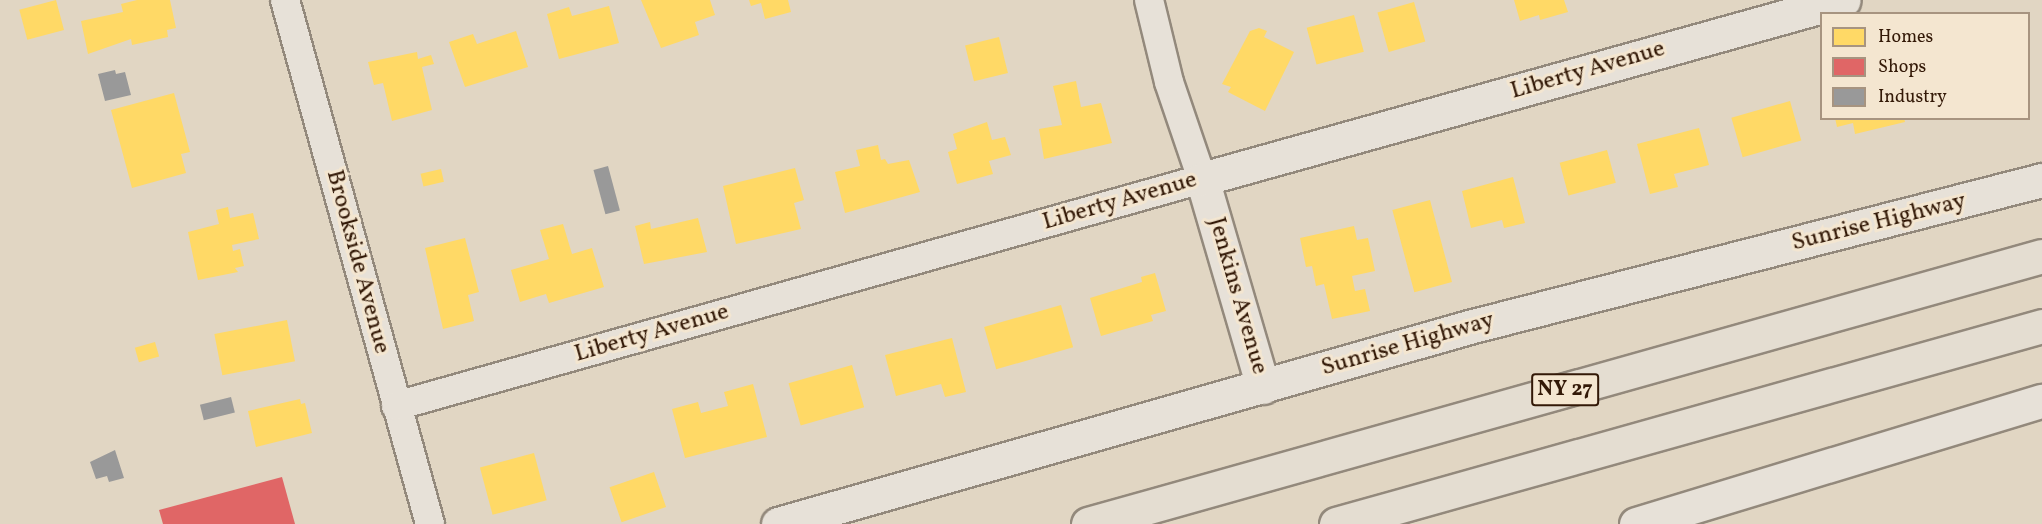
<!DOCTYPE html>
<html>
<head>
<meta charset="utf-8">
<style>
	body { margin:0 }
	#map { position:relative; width:2042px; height:524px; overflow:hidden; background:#e1d6c3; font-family:Vollkorn,serif }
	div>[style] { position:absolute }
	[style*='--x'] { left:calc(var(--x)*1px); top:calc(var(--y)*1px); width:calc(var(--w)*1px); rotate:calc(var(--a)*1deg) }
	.homes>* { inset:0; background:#ffd966; transform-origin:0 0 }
	.shops>* { inset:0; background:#e06666 }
	.industry>* { inset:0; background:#999; transform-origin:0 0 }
	.roads { filter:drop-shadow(2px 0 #93897c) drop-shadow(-2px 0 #93897c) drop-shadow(0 2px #93897c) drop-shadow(0 -2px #93897c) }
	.street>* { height:28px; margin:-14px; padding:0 14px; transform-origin:14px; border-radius:14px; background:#e7e1d8 }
	.secondary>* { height:33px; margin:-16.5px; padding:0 16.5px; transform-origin:16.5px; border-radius:16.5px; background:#e7e1d8 }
	.highway>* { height:33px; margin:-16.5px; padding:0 16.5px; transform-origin:16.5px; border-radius:16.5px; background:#e4ddd1 }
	span { translate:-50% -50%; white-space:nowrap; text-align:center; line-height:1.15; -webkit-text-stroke:6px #f4e6d0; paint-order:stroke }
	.shield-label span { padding:2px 4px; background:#f4e6d0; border:2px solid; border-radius:4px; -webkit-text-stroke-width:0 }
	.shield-label { font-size:22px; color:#331907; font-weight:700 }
	.street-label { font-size:24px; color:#331907 }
	.legend { position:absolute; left:1820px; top:12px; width:210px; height:108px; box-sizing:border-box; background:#f4e6d0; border:2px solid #a79480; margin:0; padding:8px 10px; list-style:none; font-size:18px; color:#331907 }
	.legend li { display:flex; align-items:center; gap:12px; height:30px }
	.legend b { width:30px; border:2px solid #a79480 }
</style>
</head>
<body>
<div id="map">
	<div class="homes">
		<div style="left:56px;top:0;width:31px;height:38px;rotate:75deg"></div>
		<div style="clip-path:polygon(137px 0,170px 0,176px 28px,167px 30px,168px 37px,132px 45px,131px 39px,88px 54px,81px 21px,123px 12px,121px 4px)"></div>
		<div style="clip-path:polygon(641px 0,710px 0,715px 15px,695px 22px,699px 35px,661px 48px)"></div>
		<div style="clip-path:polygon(749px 0,788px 0,791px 12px,765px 19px,761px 3px,751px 6px)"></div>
		<div style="clip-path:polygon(1514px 0,1564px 0,1568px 12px,1540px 20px,1539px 15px,1520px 21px)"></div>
		<div style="left:1414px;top:2px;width:41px;height:38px;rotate:74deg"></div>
		<div style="clip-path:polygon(609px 6px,619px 43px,559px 59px,547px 14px,569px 7px,572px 16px)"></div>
		<div style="left:1354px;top:15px;width:38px;height:49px;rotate:75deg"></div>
		<div style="clip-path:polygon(1259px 28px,1267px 31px,1264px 37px,1294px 52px,1265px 111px,1228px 92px,1231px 87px,1222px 84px,1250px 31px)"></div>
		<div style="clip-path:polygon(516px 31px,528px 67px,465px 87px,449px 42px,473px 34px,477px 44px)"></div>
		<div style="left:999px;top:37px;width:37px;height:35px;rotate:76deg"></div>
		<div style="clip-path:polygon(417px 52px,418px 59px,431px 55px,434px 64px,422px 67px,432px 110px,392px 121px,383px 83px,374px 85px,368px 62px)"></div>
		<div style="clip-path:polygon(1076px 81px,1081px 107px,1101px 103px,1112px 143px,1044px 159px,1039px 129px,1062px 125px,1053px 86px)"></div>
		<div style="clip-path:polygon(174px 93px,190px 152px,181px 154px,186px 173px,132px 188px,111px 110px)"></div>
		<div style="left:1790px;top:101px;width:41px;height:61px;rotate:74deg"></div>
		<div style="clip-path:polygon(1835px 118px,1904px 118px,1905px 122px,1855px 134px,1853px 123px,1837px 127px)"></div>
		<div style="clip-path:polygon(987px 122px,992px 140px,1005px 137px,1011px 155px,989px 161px,993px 174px,957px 184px,948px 152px,957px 149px,953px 134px)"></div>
		<div style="clip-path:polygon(1699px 128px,1709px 165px,1674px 174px,1678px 187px,1650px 194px,1637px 144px)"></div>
		<div style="clip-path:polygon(878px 145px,881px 160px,885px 159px,888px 164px,909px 160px,920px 192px,845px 213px,835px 172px,860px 166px,856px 150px)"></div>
		<div style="left:1607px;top:150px;width:34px;height:49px;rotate:75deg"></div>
		<div style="clip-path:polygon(795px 168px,804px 200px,794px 203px,801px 229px,736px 244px,723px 186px)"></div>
		<div style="left:441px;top:169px;width:13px;height:21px;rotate:77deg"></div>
		<div style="clip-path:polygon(1513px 177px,1525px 223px,1504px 228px,1502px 220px,1471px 228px,1462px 191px)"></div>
		<div style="left:1430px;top:200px;width:85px;height:39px;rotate:75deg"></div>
		<div style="clip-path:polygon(228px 207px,230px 218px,253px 213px,259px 239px,232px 245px,233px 251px,240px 249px,244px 266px,235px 268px,238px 272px,198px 280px,188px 232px,219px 224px,216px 210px)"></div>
		<div style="clip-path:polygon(698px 218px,707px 252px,644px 264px,635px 226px,650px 222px,651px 229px)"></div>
		<div style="clip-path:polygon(563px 224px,572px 254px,592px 248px,604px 287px,549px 303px,546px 294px,520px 302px,511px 270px,549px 259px,540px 230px)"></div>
		<div style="clip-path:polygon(1354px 226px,1357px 240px,1368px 238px,1375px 271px,1352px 276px,1355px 291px,1365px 289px,1370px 311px,1332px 319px,1324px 284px,1316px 286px,1312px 266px,1306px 267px,1300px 238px)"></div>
		<div style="clip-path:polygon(465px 238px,479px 292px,468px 295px,474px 321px,443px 329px,425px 248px)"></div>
		<div style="clip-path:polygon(1155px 273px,1166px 311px,1151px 315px,1153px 321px,1101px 336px,1090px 298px,1142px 282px,1141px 277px)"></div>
		<div style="left:1061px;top:305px;width:44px;height:80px;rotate:74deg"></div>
		<div style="left:287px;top:320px;width:42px;height:74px;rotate:79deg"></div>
		<div style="clip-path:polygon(952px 338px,966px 392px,945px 397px,941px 384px,896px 396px,885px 355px)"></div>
		<div style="left:155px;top:342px;width:15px;height:21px;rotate:74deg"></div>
		<div style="left:852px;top:365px;width:44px;height:66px;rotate:74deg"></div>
		<div style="clip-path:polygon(753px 384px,767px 437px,685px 458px,672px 409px,698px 402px,701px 413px,728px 406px,724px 392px)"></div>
		<div style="clip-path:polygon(300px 399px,301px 404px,305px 403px,312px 433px,256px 447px,248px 411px)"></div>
		<div style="left:534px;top:453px;width:49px;height:56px;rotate:75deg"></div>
		<div style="left:654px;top:472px;width:37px;height:47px;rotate:71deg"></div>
	</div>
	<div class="shops">
		<div style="clip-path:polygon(282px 477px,295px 524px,163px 524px,159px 510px)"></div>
	</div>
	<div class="industry">
		<div style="clip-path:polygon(115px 70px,116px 74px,125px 72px,131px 95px,105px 101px,98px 74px)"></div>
		<div style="left:608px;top:166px;width:46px;height:15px;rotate:75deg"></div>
		<div style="left:231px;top:397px;width:16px;height:32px;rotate:76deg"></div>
		<div style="clip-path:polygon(115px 450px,124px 478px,109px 482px,107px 476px,96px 479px,90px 462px)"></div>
	</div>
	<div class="roads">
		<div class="street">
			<div style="--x:285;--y:0;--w:544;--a:74.53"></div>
			<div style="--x:396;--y:406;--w:837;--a:-15.73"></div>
			<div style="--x:1202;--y:179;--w:102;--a:-108.8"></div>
			<div style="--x:1169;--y:82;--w:84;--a:-103.7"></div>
		</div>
		<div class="secondary">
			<div style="--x:1263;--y:387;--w:217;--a:-106.3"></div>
			<div style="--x:1202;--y:179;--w:666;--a:-15.58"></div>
			<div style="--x:778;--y:524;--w:719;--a:-15.91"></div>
			<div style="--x:1469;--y:327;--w:592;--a:-14.39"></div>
			<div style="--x:1636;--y:524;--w:424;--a:-16.9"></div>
		</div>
		<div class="highway">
			<div style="--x:1088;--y:524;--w:991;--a:-15.69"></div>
			<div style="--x:1336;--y:524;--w:733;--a:-15.67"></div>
		</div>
	</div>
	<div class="shield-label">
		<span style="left:1565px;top:390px">NY 27</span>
	</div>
	<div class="street-label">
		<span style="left:1588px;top:71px;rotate:-16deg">Liberty Avenue</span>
		<span style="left:1120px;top:202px;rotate:-16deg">Liberty Avenue</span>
		<span style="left:1879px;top:223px;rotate:-14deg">Sunrise Highway</span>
		<span style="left:357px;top:262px;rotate:75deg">Brookside Avenue</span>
		<span style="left:1237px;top:296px;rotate:74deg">Jenkins Avenue</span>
		<span style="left:652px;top:334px;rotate:-16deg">Liberty Avenue</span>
		<span style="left:1408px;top:345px;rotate:-16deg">Sunrise Highway</span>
	</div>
	<ul class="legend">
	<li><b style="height:16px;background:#ffd966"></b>Homes</li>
	<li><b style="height:16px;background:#e06666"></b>Shops</li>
	<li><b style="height:16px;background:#999"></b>Industry</li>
	</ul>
</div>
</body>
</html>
